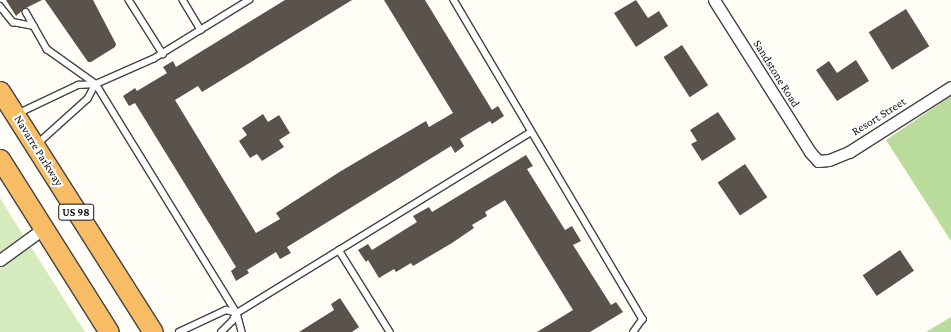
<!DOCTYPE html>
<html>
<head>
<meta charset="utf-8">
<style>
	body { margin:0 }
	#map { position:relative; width:951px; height:332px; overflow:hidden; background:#fffdf5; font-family:"Crimson Pro",serif }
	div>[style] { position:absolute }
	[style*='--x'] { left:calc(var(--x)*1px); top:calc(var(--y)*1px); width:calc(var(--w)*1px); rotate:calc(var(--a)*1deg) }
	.green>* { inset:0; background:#d5ebbd }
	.forest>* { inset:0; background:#b9dc9c }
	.building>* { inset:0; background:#5a524d; transform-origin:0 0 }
	.roads { filter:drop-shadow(1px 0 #444) drop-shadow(-1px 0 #444) drop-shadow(0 1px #444) drop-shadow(0 -1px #444) }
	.service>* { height:5.5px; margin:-2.75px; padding:0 2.75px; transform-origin:2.75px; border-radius:2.75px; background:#fff }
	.minor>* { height:11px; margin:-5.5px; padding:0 5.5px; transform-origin:5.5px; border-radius:5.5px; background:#fff }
	.trunk>* { height:19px; margin:-9.5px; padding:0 9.5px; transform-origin:9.5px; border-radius:9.5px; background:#f7bc64 }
	span { translate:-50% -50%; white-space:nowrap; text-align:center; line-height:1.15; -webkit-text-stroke:4px #fff; paint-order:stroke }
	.shield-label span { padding:1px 3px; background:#fff; border:1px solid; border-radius:3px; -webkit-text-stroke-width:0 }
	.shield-label { font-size:11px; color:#111; font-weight:700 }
	.street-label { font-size:12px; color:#111 }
</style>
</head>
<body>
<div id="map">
	<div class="green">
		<div style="clip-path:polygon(0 198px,23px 235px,0 252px)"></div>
		<div style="clip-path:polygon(31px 247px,85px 332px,0 332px,0 269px)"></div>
	</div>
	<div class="forest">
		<div style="clip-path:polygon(951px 96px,951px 241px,886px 140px)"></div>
		<div style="clip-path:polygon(951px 317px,951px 332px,926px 332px)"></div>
	</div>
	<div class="building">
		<div style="clip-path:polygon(6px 0,42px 0,24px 9px,16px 16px)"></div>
		<div style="clip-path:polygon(45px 0,93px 0,116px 44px,115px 47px,91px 62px,88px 62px)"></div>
		<div style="clip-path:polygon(285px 0,352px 0,202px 92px,198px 86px,175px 100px,256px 233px,280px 219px,276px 213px,341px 171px,426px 121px,429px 127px,453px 113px,384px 0,425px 0,492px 110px,498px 106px,504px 116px,492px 124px,490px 121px,460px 139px,464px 146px,455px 153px,451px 146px,287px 247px,291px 253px,280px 259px,276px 252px,247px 270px,249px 273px,236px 281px,231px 271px,236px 267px,135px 103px,129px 106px,123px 96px,135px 88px,137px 91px,167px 73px,163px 67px,173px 61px,176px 67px)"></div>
		<div style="clip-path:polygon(636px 0,648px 18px,659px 11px,668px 26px,636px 47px,614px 13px)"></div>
		<div style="left:906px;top:9px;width:44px;height:44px;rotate:58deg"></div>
		<div style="left:682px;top:45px;width:48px;height:22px;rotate:57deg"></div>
		<div style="clip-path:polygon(856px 60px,869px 81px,837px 101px,816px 70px,829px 61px,837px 73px)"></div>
		<div style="clip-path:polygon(718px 112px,736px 139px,702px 161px,691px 144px,697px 141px,690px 130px)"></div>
		<div style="clip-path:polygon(263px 114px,268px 122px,279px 115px,290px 133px,279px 140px,284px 147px,262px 161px,257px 154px,250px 158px,239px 141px,247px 135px,242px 128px)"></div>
		<div style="clip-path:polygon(526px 155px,533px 166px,527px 169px,565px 230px,572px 226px,581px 241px,573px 245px,611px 305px,616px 302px,623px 312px,590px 332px,537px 332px,573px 310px,505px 200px,485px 212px,487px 216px,472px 225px,474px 228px,452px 243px,413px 266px,411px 263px,396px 272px,394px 269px,379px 278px,368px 260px,366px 262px,358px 250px,368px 244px,372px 250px,417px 222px,413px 216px,429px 207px,432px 212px)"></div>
		<div style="left:745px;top:164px;width:40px;height:33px;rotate:56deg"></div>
		<div style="left:900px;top:250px;width:25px;height:45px;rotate:56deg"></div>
		<div style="clip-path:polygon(340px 298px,359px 327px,352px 332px,299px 332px,334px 310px,331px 304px)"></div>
	</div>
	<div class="roads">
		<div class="service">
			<div style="--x:129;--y:0;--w:64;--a:57.8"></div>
			<div style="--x:183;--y:0;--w:35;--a:59"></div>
			<div style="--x:454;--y:0;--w:371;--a:59.4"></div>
			<div style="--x:643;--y:319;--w:16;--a:125"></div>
			<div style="--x:0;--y:6;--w:21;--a:51"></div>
			<div style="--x:13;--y:22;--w:21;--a:11"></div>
			<div style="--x:26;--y:12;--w:43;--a:60.4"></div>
			<div style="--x:47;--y:49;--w:60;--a:35.5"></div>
			<div style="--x:96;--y:84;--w:269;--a:58.4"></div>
			<div style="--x:237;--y:313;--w:20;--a:75"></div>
			<div style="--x:96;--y:84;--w:62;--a:-23.7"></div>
			<div style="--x:153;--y:59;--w:113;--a:-31.6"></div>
			<div style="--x:17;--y:114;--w:68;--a:-25.4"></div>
			<div style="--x:78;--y:85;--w:18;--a:-3"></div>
			<div style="--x:96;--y:84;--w:17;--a:118"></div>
			<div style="--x:88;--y:99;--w:67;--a:138"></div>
			<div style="--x:339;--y:250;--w:97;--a:58.1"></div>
			<div style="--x:237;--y:313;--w:345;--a:-31.6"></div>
			<div style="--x:179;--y:332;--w:52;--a:-25.1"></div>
			<div style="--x:226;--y:310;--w:11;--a:15"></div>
			<div style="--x:237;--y:313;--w:9;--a:117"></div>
			<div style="--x:233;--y:321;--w:16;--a:135"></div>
		</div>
		<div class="minor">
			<div style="--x:714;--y:0;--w:180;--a:57.7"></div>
			<div style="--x:810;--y:152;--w:12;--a:48"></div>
			<div style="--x:818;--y:161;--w:11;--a:-5"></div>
			<div style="--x:829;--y:160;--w:22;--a:-22"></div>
			<div style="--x:849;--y:152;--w:121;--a:-32.5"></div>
			<div style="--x:0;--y:260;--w:54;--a:-36"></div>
		</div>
		<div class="trunk">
			<div style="--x:0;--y:91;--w:285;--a:57.6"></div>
			<div style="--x:0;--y:159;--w:204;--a:57.8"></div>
		</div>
	</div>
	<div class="shield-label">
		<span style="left:76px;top:212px">US 98</span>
	</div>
	<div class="street-label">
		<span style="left:776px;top:74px;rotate:58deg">Sandstone Road</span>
		<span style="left:879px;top:117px;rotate:-32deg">Resort Street</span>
		<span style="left:38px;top:151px;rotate:58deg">Navarre Parkway</span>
	</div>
</div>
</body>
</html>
